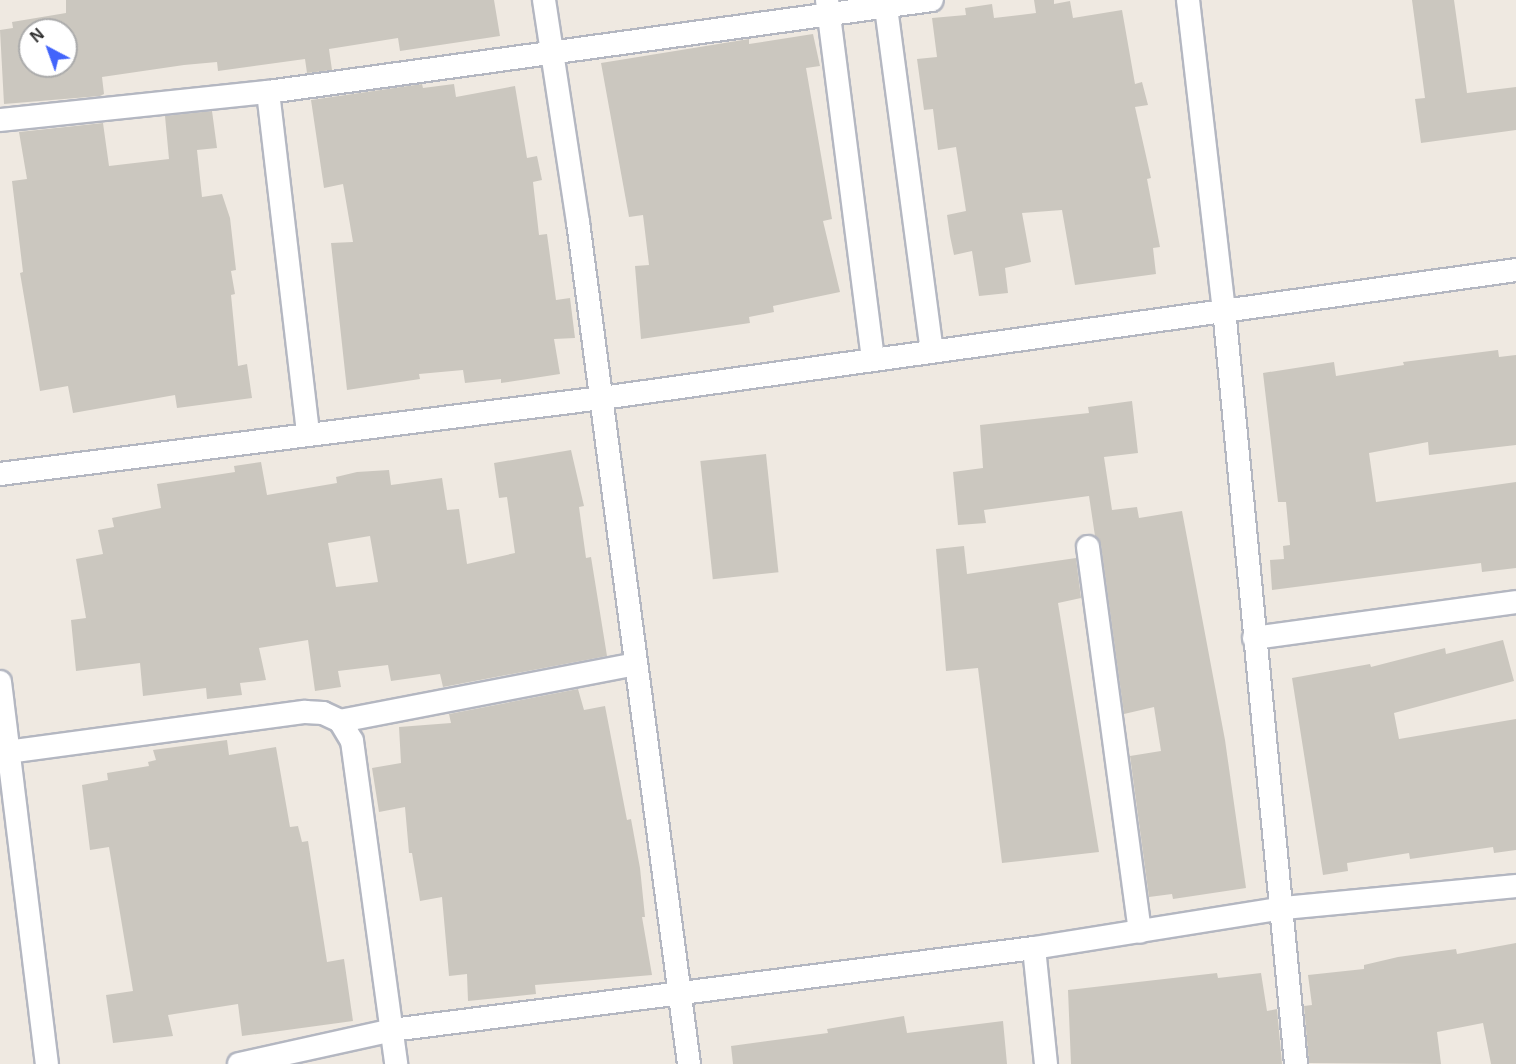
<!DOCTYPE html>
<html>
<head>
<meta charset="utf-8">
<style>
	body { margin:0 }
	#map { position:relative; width:1516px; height:1064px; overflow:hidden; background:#efe9e1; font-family:Helvetica,sans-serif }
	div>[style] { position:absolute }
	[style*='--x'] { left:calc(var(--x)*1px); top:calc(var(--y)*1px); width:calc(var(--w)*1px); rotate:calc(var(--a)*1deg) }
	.building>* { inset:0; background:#cbc7bf; transform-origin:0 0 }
	.roads { filter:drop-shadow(2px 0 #b4b7c1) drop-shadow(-2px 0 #b4b7c1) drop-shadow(0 2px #b4b7c1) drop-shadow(0 -2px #b4b7c1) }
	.street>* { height:22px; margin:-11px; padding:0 11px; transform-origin:11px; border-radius:11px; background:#fff }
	span { translate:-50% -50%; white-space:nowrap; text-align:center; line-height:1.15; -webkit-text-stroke:4.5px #fff; paint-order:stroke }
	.north { position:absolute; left:18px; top:18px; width:60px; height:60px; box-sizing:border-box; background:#fff; border:2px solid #ababab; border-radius:50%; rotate:319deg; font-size:16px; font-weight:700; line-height:24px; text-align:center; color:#2e2e2e }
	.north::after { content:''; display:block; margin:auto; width:21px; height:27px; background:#4264fb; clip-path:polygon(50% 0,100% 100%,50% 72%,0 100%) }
</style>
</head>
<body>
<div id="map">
	<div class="building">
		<div style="clip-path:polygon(evenodd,66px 0,494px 0,500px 36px,400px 51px,398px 38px,329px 49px,332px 70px,307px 73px,305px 59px,218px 71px,217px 62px,184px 65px,102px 77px,104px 94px,100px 96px,4px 104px,0 30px,13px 28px,12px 22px,66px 13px,66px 0,30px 30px,66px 30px,66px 66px,30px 66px,30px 30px)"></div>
		<div style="clip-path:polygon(1034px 0,1054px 0,1054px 4px,1070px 1px,1073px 18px,1122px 10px,1135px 84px,1142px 82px,1148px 105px,1135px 107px,1151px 178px,1147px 179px,1160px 247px,1153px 248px,1156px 274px,1075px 285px,1062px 210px,1022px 213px,1031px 262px,1005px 268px,1008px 293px,979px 296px,972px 251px,954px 255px,950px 236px,947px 215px,966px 211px,956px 147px,938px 150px,933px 109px,924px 110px,917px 59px,937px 57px,932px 18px,966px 15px,965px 8px,992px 4px,994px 18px,1036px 13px)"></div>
		<div style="clip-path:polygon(1412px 0,1454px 0,1467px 93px,1516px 87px,1516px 130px,1421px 143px,1415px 99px,1425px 98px)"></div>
		<div style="clip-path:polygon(813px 34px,820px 66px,806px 68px,832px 219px,823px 221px,840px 292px,773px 306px,774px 312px,749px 317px,750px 323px,641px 339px,635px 266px,649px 265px,643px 215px,629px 217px,601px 63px,749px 39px,749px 44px)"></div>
		<div style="clip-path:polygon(422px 84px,423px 88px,454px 84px,456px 97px,515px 86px,527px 158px,537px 156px,542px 180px,533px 182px,539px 235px,547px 234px,556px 300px,570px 298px,575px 338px,554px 339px,560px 374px,501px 383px,501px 379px,465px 383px,463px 370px,419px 374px,420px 379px,347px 390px,331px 243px,353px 242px,343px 184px,324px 188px,311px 100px)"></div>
		<div style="clip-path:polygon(212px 111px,217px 148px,197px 150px,202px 197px,222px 194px,230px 218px,236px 270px,231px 271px,235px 294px,231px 295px,238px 366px,247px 364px,252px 398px,177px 408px,175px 395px,73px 413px,68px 386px,40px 391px,20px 273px,23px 272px,12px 181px,27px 179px,19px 132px,103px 123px,109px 166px,169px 159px,165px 116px)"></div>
		<div style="clip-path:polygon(1498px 350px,1499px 357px,1516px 355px,1516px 445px,1429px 455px,1428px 442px,1369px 453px,1376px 502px,1516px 482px,1516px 568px,1482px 572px,1481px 563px,1272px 590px,1270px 560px,1284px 559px,1283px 546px,1290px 545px,1286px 502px,1278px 502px,1263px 373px,1334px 362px,1336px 376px,1404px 365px,1403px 362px)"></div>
		<div style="clip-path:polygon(1132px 401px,1138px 453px,1104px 457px,1112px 510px,1137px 507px,1139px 518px,1182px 511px,1225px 740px,1246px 888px,1173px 899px,1172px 894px,1149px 897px,1130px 756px,1161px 751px,1154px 707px,1124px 714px,1101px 545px,1095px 536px,1089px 496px,984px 510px,986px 523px,958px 525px,953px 472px,983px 468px,980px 425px,1089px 413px,1088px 407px)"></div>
		<div style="clip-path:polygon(evenodd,571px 450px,584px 506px,579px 507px,586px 558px,591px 557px,607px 656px,443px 687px,440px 674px,391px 681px,388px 665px,338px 671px,341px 687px,315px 691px,308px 640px,259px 648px,266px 680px,240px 683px,242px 695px,207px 699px,206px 688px,143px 696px,140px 663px,76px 671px,71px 620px,86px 618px,76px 559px,103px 554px,98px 530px,114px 527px,112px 518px,161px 508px,157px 484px,235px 472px,234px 466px,261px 462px,267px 495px,337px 483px,336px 477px,357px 472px,389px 470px,391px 485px,442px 478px,447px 510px,459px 509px,467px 564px,515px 553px,507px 497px,499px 498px,494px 463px,571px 450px,370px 536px,378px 582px,336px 587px,328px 543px,370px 536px)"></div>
		<div style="left:766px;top:454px;width:119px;height:66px;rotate:84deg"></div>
		<div style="clip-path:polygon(964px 546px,967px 574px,1076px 558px,1081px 598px,1058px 603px,1099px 852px,1002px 863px,978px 668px,946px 671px,936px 549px)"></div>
		<div style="clip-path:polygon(1503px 640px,1514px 681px,1394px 713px,1399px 739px,1516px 719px,1516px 850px,1494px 853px,1493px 847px,1410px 859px,1409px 853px,1347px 863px,1348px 871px,1323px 875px,1292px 678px,1370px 664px,1371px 667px,1445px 648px,1446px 654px)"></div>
		<div style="clip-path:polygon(578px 689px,584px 710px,605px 706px,627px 820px,631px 819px,640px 868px,645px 917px,642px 917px,652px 975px,535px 985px,536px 994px,468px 1001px,467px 974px,449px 976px,442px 897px,420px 901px,412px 853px,409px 853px,405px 807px,379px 812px,372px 768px,401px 763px,399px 727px,451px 723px,449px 714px)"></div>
		<div style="clip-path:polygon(227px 740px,229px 755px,276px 747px,290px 827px,298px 826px,302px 842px,308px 841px,327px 962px,344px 959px,353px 1021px,242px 1036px,238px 1004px,168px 1015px,173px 1036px,113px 1043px,106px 995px,133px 991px,109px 847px,90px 850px,82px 785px,108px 780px,107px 773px,149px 766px,148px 762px,156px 760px,153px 750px)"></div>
		<div style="clip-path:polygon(1516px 943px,1516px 1064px,1491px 1064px,1483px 1023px,1437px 1032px,1441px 1064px,1309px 1063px,1304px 1006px,1312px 1005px,1308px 975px,1364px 969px,1364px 965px,1398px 957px,1456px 949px,1457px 954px)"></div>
		<div style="clip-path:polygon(1217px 973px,1218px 978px,1261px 973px,1267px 1011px,1277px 1009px,1282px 1064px,1071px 1064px,1068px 990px)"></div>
		<div style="clip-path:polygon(904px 1016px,907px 1033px,1003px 1021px,1007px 1064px,733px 1064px,731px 1046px,828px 1033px,827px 1029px)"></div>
	</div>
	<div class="roads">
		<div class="street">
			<div style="--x:544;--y:0;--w:225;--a:81.3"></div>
			<div style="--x:578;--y:222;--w:849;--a:82.49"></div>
			<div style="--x:827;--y:0;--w:363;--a:82.7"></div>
			<div style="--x:885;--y:0;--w:353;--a:82.4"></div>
			<div style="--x:1188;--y:0;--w:311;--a:83.4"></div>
			<div style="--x:1224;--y:309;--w:758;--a:84.55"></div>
			<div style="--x:268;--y:92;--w:343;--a:83.3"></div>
			<div style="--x:0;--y:120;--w:269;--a:-6"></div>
			<div style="--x:268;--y:92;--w:670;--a:-7.89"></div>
			<div style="--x:0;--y:474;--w:607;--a:-7.2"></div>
			<div style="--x:602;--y:398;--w:923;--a:-7.97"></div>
			<div style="--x:1088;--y:547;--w:388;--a:82.3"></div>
			<div style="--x:1254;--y:638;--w:264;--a:-7.8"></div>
			<div style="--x:0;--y:682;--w:385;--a:83"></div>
			<div style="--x:340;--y:721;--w:301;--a:-10.9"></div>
			<div style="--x:0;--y:753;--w:308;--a:-7.7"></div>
			<div style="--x:305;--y:712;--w:18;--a:3"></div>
			<div style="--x:323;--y:713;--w:19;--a:25"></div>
			<div style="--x:340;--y:721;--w:23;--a:59"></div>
			<div style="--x:352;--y:741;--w:326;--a:82.2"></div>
			<div style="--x:1034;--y:948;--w:117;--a:84.1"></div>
			<div style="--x:239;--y:1064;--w:157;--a:-12.5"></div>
			<div style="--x:392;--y:1030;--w:647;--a:-7.28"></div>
			<div style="--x:1034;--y:948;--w:253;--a:-9.1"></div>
			<div style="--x:1284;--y:908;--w:233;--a:-5.4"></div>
		</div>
	</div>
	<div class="north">N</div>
</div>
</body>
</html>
